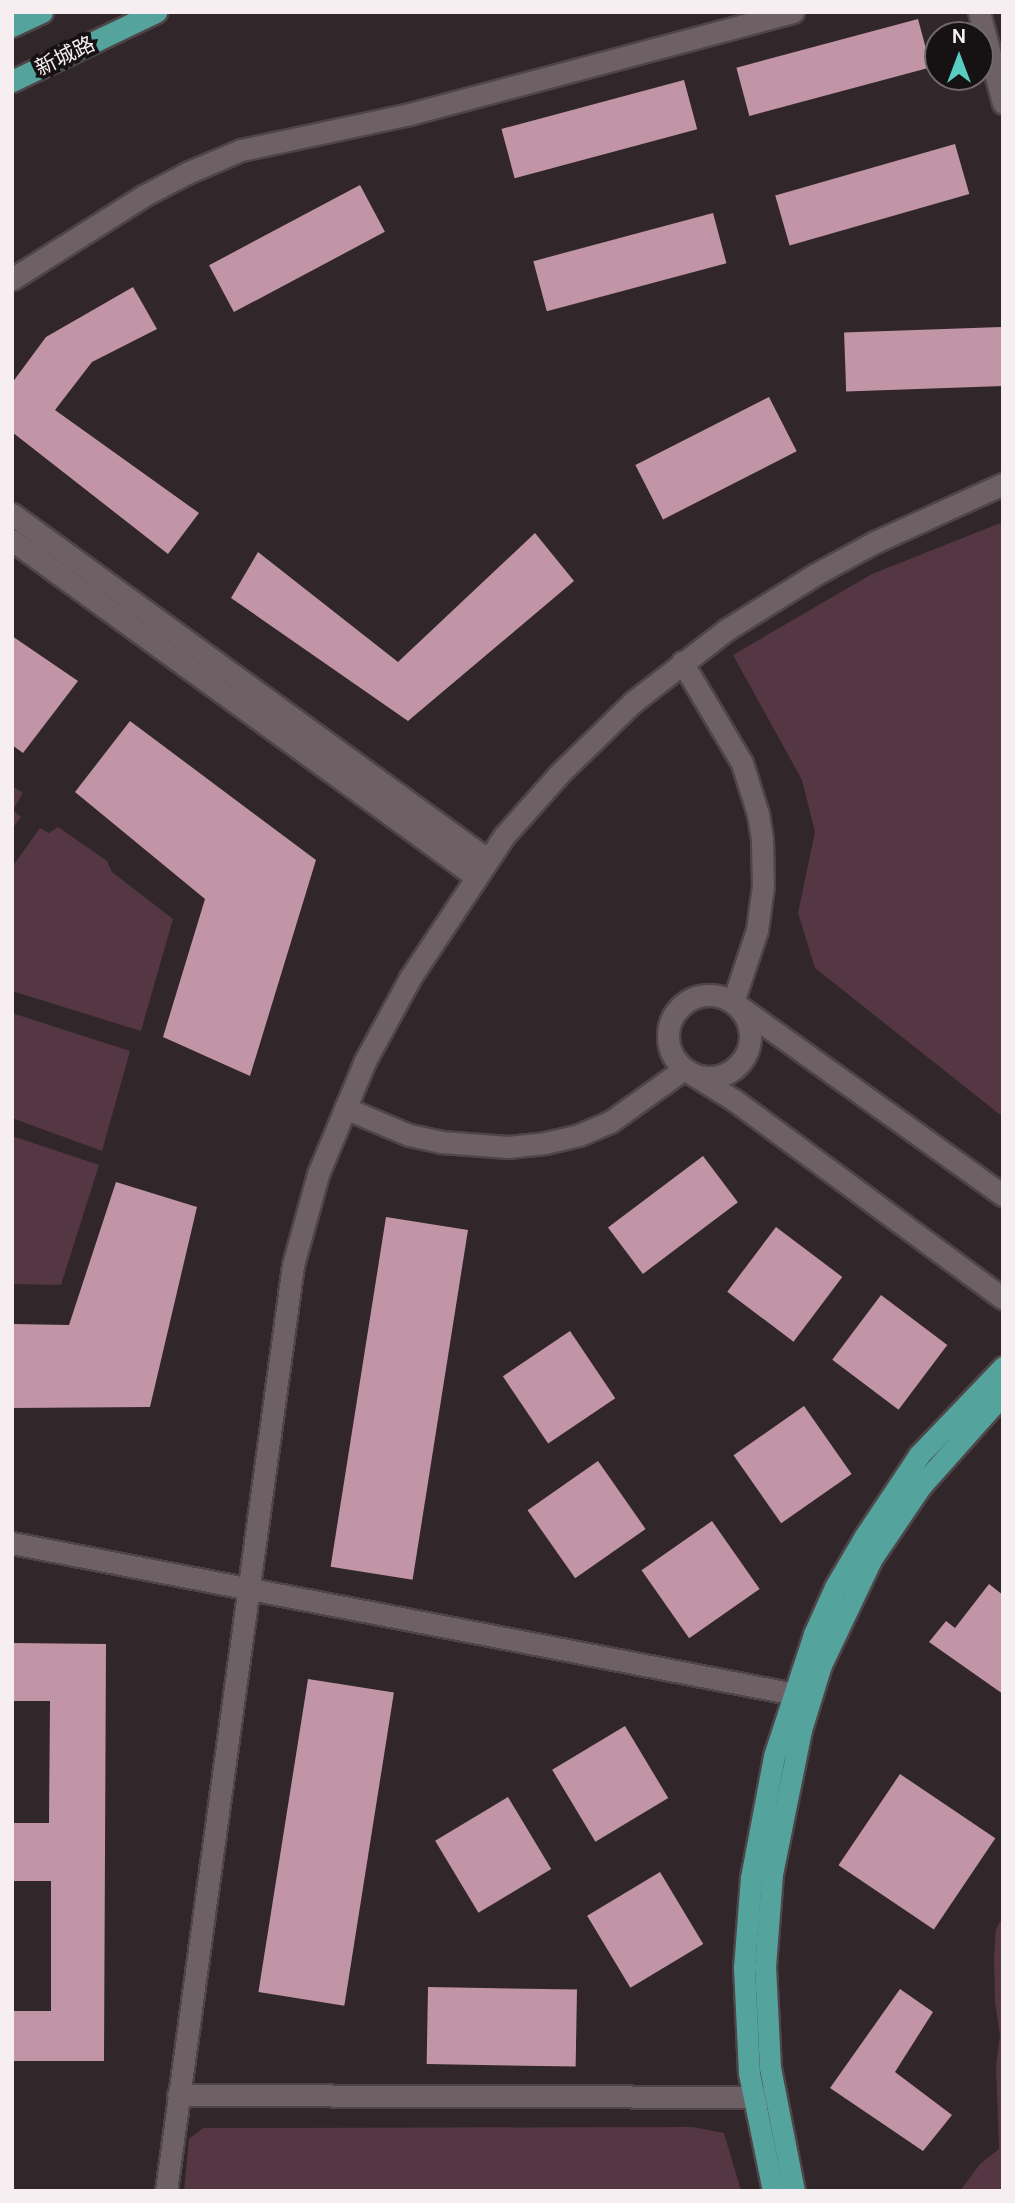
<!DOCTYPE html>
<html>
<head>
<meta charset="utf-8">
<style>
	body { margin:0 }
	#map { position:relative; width:1015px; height:2203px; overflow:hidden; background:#31262a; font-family:"DM Sans","Noto Sans SC",sans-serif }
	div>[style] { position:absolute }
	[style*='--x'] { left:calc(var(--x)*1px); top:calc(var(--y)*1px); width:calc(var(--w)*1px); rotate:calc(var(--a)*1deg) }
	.green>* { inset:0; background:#543742 }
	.building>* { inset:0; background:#c195a5; transform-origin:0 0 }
	.roads { filter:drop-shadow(2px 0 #4e4548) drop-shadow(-2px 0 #4e4548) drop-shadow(0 2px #4e4548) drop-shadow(0 -2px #4e4548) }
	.minor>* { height:21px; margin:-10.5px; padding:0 10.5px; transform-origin:10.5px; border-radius:10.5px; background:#6e6166 }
	.minor>.ring { margin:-10.5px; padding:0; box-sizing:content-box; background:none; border:21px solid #6e6166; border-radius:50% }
	.major>* { height:21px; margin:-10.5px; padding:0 10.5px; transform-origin:10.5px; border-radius:10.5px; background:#54a49d }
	span { translate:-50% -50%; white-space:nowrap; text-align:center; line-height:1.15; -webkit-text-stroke:7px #161113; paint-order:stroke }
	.street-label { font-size:21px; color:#f6eef0 }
	.frame { position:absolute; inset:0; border:14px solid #f6eef0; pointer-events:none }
	.north { position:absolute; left:924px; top:21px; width:70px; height:70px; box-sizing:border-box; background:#161113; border:2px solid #70696b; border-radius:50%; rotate:0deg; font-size:19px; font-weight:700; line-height:28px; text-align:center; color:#f6eef0 }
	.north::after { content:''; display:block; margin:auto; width:24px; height:32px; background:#57cec1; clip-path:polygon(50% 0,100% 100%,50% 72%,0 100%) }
</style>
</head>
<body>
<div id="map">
	<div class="green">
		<div style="clip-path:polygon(1003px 522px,1003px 1117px,815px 968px,798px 913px,815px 832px,802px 780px,733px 655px,872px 574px)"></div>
		<div style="clip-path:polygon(12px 786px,23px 793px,13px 810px,21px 817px,12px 829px)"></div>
		<div style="clip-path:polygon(58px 827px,107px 861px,112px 872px,173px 919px,141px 1031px,12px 991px,12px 867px,40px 828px,49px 833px)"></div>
		<div style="clip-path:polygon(12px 1013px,130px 1051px,102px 1151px,12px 1118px)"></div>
		<div style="clip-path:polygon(12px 1136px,99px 1165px,61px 1285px,12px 1284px)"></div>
		<div style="clip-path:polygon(1003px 1917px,1003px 2191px,960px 2191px,980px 2164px,999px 2149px,996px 2067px,1000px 2035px,995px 2002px,994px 1956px,996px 1929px)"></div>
		<div style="clip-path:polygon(693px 2127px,724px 2133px,741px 2191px,184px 2191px,189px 2139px,203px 2128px)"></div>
	</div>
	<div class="building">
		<div style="left:918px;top:19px;width:50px;height:188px;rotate:75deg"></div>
		<div style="left:684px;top:80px;width:51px;height:189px;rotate:75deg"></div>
		<div style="left:955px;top:144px;width:52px;height:187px;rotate:74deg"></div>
		<div style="left:360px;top:185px;width:53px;height:171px;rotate:62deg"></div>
		<div style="left:713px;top:213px;width:52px;height:186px;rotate:75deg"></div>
		<div style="clip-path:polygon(133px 287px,157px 329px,92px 362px,55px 410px,199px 513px,168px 554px,12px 432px,12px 383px,46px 337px)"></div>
		<div style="left:1001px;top:327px;width:59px;height:157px;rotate:88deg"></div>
		<div style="left:769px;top:397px;width:61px;height:150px;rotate:63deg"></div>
		<div style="clip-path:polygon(535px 533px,574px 581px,408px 721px,231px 598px,258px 552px,398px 662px)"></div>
		<div style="clip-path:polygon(12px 636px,78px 681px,23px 753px,12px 745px)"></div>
		<div style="clip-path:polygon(130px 721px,316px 860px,250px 1076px,163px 1037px,205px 899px,75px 792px)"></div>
		<div style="left:703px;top:1156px;width:58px;height:119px;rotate:53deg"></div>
		<div style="clip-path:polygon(116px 1182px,197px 1207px,150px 1407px,12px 1408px,12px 1324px,69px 1325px)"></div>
		<div style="left:386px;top:1217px;width:83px;height:354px;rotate:9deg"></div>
		<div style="left:776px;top:1227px;width:83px;height:81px;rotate:37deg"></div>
		<div style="left:881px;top:1295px;width:83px;height:81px;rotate:37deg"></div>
		<div style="left:570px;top:1331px;width:81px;height:81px;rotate:56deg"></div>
		<div style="left:804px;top:1406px;width:83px;height:86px;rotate:55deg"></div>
		<div style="left:598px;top:1461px;width:83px;height:86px;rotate:55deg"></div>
		<div style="left:712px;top:1521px;width:83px;height:86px;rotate:55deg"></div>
		<div style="clip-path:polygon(989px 1584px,1003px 1595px,1003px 1694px,929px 1642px,946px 1621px,955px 1628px)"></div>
		<div style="clip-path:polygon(12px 1643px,106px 1644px,104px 2061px,12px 2061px,12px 2011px,51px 2011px,51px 1881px,12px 1881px,12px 1823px,49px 1823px,50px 1701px,12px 1701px)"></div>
		<div style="left:308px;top:1679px;width:87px;height:317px;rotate:9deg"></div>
		<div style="left:625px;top:1726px;width:84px;height:85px;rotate:59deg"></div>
		<div style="left:900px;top:1774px;width:115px;height:110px;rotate:34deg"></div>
		<div style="left:508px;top:1797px;width:84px;height:85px;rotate:59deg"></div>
		<div style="left:660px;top:1872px;width:84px;height:85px;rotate:59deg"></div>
		<div style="left:428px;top:1987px;width:149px;height:77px;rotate:1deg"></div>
		<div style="clip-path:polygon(900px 1989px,933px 2012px,895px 2072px,952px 2115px,923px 2151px,830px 2088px)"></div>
	</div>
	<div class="roads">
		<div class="minor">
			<div style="--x:979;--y:12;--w:94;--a:75.2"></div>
			<div style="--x:12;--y:279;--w:157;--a:-32.3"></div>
			<div style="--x:145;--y:195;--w:47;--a:-27.6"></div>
			<div style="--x:187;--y:173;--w:59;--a:-23.1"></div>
			<div style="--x:241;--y:150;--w:173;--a:-12"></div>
			<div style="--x:410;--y:114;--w:396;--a:-14.9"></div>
			<div style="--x:12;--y:514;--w:587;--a:35.99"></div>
			<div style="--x:12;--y:540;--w:572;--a:35.97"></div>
			<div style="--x:682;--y:662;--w:117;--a:59.3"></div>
			<div style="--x:742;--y:763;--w:53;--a:72.6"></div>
			<div style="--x:758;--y:814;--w:25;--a:81"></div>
			<div style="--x:762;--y:839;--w:47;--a:88.8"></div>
			<div style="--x:763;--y:886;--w:44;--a:97.8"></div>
			<div style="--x:757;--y:930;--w:76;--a:108.4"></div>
			<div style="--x:733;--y:1002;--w:332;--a:35.6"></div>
			<div class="ring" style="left:668px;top:995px;width:61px;height:61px"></div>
			<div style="--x:345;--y:1108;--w:69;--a:22.9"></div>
			<div style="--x:409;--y:1135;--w:33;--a:12"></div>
			<div style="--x:441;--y:1142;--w:67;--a:4.3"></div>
			<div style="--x:508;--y:1147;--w:37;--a:-6"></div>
			<div style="--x:545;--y:1143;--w:35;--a:-13"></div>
			<div style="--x:579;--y:1135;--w:34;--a:-23"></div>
			<div style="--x:610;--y:1122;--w:91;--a:-35.6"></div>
			<div style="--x:684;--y:1069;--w:59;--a:31.8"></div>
			<div style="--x:734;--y:1100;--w:334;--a:36.4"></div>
			<div style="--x:12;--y:1543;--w:813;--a:10.92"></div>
			<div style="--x:178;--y:2095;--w:593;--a:0.19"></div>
			<div style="--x:166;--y:2191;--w:935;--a:-82.19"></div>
			<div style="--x:293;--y:1265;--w:94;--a:-74.6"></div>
			<div style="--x:318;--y:1174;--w:122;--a:-67.4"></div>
			<div style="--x:365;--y:1061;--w:94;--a:-61.5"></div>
			<div style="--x:410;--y:978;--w:170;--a:-56.5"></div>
			<div style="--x:504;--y:836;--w:83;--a:-48.4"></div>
			<div style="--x:559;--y:774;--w:103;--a:-44.2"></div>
			<div style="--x:633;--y:702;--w:118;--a:-37.7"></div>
			<div style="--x:726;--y:630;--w:106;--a:-31.9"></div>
			<div style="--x:816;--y:574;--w:67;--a:-28.5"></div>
			<div style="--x:875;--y:542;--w:141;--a:-24.4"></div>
		</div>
		<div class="major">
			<div style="--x:12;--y:26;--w:33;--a:-25"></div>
			<div style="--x:12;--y:81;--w:160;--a:-25.6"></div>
			<div style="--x:773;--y:2191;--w:120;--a:-101.5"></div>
			<div style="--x:749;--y:2073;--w:105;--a:-92.7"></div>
			<div style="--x:744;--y:1968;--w:90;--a:-85.6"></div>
			<div style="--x:751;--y:1878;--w:124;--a:-79.3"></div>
			<div style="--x:774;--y:1756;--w:128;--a:-71.8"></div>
			<div style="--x:814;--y:1634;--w:51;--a:-65.9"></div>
			<div style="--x:835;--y:1587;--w:59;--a:-59.5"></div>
			<div style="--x:865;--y:1536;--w:97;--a:-56.3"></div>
			<div style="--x:919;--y:1455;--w:122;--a:-46.3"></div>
			<div style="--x:794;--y:2191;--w:125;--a:-101"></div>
			<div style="--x:770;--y:2068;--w:101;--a:-92.8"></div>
			<div style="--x:765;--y:1967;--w:93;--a:-85.7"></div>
			<div style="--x:772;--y:1874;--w:147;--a:-78.6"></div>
			<div style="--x:801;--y:1730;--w:68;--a:-72.9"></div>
			<div style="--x:821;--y:1665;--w:119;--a:-64.5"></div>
			<div style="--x:872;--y:1558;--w:86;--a:-55.9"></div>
			<div style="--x:920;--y:1487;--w:125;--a:-48.3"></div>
		</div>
	</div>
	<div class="street-label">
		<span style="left:65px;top:56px;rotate:-26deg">新城路</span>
	</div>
	<div class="frame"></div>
	<div class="north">N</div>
</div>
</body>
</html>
